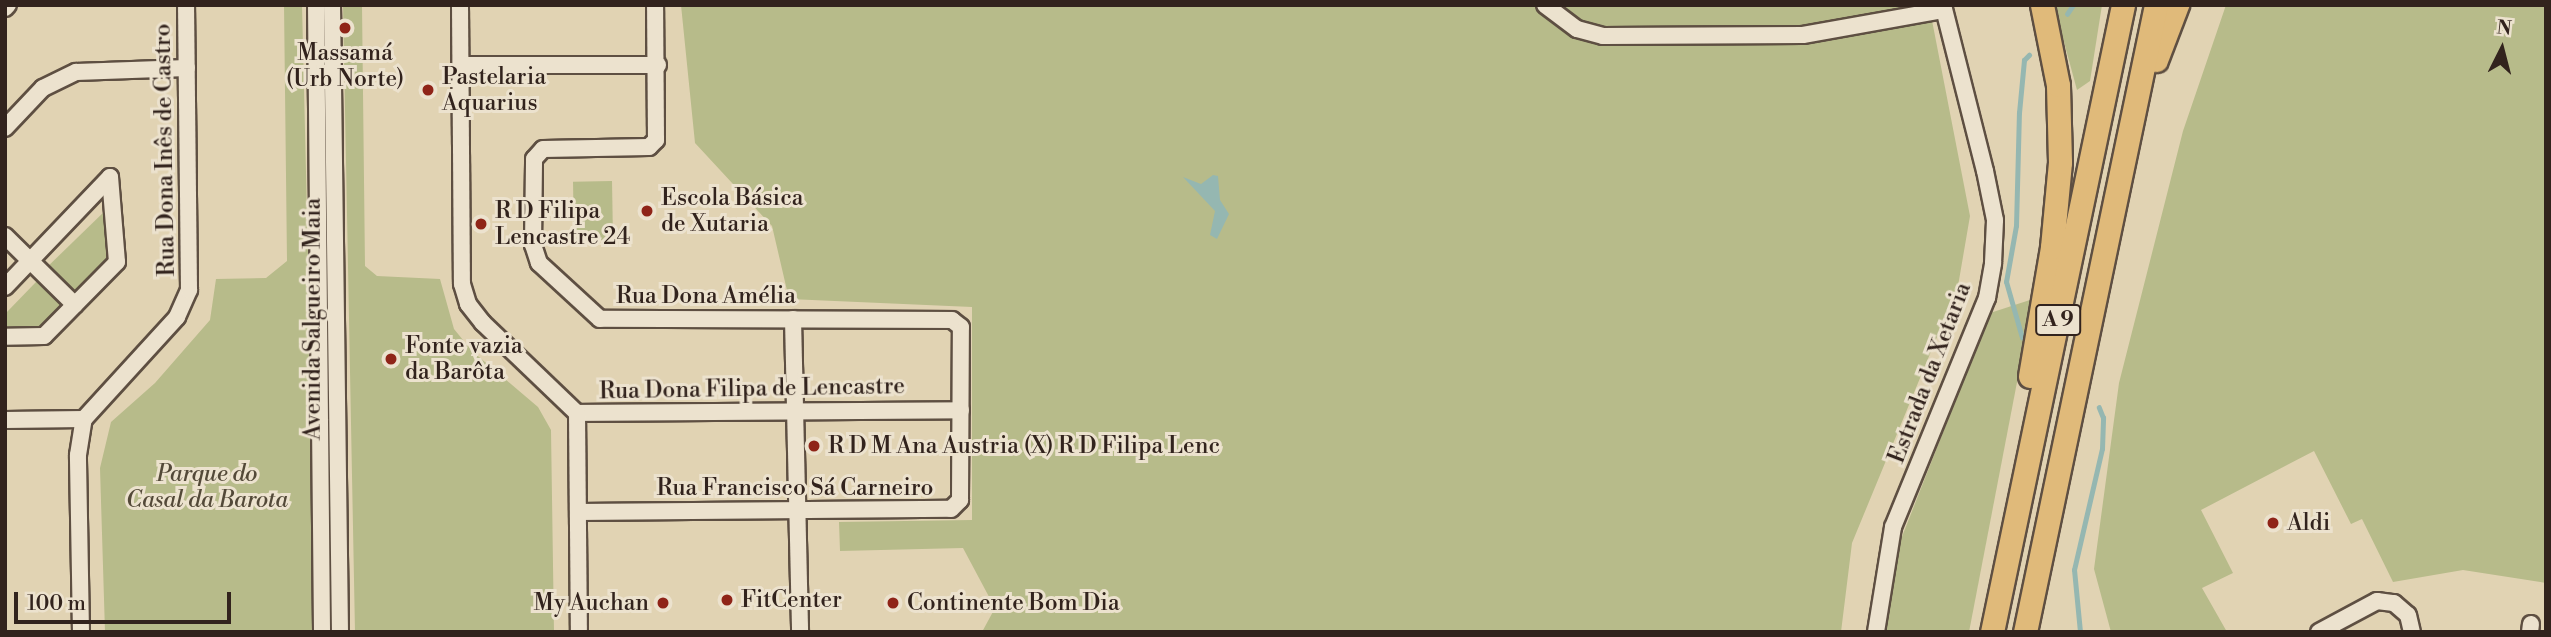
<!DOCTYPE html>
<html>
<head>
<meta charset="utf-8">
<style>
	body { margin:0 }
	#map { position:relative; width:2551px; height:637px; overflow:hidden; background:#e1d3b3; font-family:"Libre Bodoni",serif }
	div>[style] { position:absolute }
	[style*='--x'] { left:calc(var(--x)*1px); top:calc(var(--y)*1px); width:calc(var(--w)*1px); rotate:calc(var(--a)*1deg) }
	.green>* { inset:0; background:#b7bb8a; transform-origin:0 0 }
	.water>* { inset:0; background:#95b7b1 }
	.stream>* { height:4.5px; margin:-2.25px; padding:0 2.25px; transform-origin:2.25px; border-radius:2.25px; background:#95b7b1 }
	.roads { filter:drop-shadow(2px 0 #5e4f42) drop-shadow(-2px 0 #5e4f42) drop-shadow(0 2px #5e4f42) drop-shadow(0 -2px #5e4f42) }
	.minor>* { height:16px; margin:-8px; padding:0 8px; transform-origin:8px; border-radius:8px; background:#ece2ce }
	.highway>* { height:23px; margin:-11.5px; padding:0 11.5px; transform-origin:11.5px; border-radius:11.5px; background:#e0ba7a }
	.dots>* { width:19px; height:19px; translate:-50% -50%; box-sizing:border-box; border:4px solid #ece2ce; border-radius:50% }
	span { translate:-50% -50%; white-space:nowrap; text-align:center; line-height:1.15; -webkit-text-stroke:6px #ece2ce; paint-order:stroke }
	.shield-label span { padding:2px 5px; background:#ece2ce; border:2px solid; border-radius:5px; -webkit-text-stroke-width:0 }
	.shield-label { font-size:21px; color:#32231d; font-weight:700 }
	.poi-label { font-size:23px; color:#32231d }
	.left { translate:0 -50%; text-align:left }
	.right { translate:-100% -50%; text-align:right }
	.street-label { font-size:23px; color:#32231d }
	.park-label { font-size:23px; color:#534938; font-style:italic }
	.frame { position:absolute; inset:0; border:7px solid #32231d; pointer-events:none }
	.north { position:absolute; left:2467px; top:14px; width:70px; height:70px; -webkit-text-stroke:5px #ece2ce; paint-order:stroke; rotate:6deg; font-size:19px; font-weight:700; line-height:28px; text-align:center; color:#32231d }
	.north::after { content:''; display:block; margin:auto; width:24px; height:32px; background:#32231d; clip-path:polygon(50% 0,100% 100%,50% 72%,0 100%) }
	.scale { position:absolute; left:14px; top:592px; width:217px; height:32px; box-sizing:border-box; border:4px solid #32231d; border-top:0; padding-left:9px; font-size:21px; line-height:24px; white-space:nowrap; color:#32231d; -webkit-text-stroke:5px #ece2ce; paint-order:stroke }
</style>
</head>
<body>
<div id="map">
	<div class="green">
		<div style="clip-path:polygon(284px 5px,302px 5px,317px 632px,105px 632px,100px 468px,111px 422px,155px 383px,210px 320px,216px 279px,266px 278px,287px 261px)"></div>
		<div style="clip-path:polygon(343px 5px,362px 5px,365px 266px,377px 276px,440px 279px,454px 329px,472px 351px,538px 407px,551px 430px,554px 632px,355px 632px)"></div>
		<div style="clip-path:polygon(681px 5px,1929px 5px,1970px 216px,1958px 286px,1852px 543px,1841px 632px,982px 632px,995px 608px,963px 548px,840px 551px,839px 522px,972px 520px,972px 307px,789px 299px,772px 226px,695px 143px)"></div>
		<div style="clip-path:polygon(2054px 5px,2102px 5px,2090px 81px,2077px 90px)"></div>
		<div style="clip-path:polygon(2226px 5px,2546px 5px,2546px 583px,2463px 570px,2393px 582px,2362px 519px,2351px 524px,2314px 451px,2201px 510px,2233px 573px,2202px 588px,2227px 632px,2111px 632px,2094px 569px,2119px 383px,2183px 131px)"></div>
		<div style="left:612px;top:181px;width:59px;height:39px;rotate:89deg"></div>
		<div style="clip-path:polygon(107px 209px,111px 262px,71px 301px,42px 272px)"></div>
		<div style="clip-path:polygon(37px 281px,64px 308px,42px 330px,5px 332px,5px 314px)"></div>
		<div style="clip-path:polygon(2033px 299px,1969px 632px,1885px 632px,1883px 613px,1892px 562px,1990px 313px)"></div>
	</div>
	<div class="water">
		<div style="clip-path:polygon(1213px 175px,1218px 176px,1220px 200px,1229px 214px,1217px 239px,1210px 235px,1215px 211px,1183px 177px,1201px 184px)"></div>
	</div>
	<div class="stream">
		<div style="--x:2067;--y:14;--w:11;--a:-56"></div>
		<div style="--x:2022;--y:338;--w:58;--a:-105.9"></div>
		<div style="--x:2006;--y:282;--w:57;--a:-79.9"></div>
		<div style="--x:2016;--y:226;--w:113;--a:-88.5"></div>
		<div style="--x:2019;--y:113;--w:53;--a:-84.6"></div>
		<div style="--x:2024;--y:60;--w:7;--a:-45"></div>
		<div style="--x:2080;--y:632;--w:62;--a:-95.5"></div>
		<div style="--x:2074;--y:570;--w:124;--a:-77"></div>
		<div style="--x:2102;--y:449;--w:31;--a:-88"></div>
		<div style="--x:2103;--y:418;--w:11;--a:-112"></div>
	</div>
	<div class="roads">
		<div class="minor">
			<div style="--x:316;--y:5;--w:627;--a:89.45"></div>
			<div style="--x:332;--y:5;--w:627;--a:89.27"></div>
			<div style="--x:460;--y:5;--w:279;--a:89.6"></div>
			<div style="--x:462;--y:284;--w:21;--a:73"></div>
			<div style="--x:468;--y:304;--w:24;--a:52"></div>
			<div style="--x:483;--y:323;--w:130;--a:43.8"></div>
			<div style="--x:577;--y:413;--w:384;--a:-0.4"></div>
			<div style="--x:1545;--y:5;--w:40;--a:37"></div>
			<div style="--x:1577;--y:29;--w:27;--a:15"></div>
			<div style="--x:1603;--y:36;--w:200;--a:-0.3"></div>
			<div style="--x:1803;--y:35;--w:143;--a:-10.1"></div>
			<div style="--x:5;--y:8;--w:4;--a:-45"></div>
			<div style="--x:461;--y:65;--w:197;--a:0"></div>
			<div style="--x:5;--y:128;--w:55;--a:-46.5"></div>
			<div style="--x:43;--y:88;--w:37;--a:-26"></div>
			<div style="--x:76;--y:72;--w:111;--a:-2.1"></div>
			<div style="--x:5;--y:236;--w:98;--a:44.6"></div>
			<div style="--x:5;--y:287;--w:152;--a:-46.3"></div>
			<div style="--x:110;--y:177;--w:85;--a:85.3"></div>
			<div style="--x:117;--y:262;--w:104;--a:134.6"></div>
			<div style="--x:44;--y:336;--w:39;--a:179"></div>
			<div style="--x:793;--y:319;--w:313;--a:88.7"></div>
			<div style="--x:577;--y:413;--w:219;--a:89.5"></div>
			<div style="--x:5;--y:420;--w:79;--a:-0.7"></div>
			<div style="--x:578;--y:512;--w:373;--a:-0.5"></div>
			<div style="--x:951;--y:509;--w:13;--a:-45"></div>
			<div style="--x:960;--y:500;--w:173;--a:-89.7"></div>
			<div style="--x:961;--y:327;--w:11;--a:-142"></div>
			<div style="--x:952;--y:320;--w:352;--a:-179.8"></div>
			<div style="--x:600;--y:319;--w:83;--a:-137.4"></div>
			<div style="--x:539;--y:263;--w:19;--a:-108"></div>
			<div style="--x:533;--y:245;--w:86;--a:-89.3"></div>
			<div style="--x:534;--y:159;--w:13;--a:-48"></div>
			<div style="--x:543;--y:149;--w:106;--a:-1.1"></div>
			<div style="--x:649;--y:147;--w:10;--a:-45"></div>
			<div style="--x:656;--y:140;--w:135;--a:-90.4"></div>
			<div style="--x:81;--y:632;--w:177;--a:-91"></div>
			<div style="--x:78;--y:455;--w:36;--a:-81"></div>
			<div style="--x:84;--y:419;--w:138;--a:-47.6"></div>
			<div style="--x:177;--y:317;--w:30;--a:-66"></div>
			<div style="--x:189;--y:290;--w:285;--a:-90.6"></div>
			<div style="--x:1876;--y:632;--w:106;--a:-80.8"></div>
			<div style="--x:1893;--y:527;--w:248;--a:-67.7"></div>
			<div style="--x:1987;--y:298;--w:36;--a:-80"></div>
			<div style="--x:1993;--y:263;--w:43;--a:-87.3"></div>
			<div style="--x:1995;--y:220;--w:50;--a:-101.5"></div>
			<div style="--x:1985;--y:171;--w:171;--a:-104.2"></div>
			<div style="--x:2319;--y:632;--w:66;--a:-28.1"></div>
			<div style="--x:2377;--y:601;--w:17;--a:7"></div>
			<div style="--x:2394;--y:603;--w:18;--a:41"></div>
			<div style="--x:2408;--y:615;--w:17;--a:77"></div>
			<div style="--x:2530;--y:632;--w:8;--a:-83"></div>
		</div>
		<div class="highway">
			<div style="--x:2156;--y:60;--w:59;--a:-69.1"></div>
			<div style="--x:2030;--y:376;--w:131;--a:-80.3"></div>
			<div style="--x:2052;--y:247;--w:85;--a:-84.6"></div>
			<div style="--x:2060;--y:162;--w:77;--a:-91.5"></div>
			<div style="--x:2058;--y:85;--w:82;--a:-101.3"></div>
			<div style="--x:1992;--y:632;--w:641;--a:-78.2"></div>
			<div style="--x:2025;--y:632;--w:641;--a:-78.2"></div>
		</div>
	</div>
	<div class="dots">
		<div style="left:345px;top:28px;background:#8f2418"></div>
		<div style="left:428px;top:90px;background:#8f2418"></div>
		<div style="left:647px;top:211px;background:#8f2418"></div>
		<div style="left:481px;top:224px;background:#8f2418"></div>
		<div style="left:391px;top:359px;background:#8f2418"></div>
		<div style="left:814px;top:446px;background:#8f2418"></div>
		<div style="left:2273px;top:523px;background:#8f2418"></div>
		<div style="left:727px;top:600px;background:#8f2418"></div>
		<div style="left:663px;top:603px;background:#8f2418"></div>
		<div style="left:893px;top:603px;background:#8f2418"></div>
	</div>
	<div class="shield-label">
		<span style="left:2058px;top:320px">A 9</span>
	</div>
	<div class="poi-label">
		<span style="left:345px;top:66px">Massamá<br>(Urb Norte)</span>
		<span class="left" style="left:442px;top:90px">Pastelaria<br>Aquarius</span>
		<span class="left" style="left:661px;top:211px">Escola Básica<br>de Xutaria</span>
		<span class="left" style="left:495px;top:224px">R D Filipa<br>Lencastre 24</span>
		<span class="left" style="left:405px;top:359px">Fonte vazia<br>da Barôta</span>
		<span class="left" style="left:828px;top:446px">R D M Ana Austria (X) R D Filipa Lenc</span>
		<span class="left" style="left:2287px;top:523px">Aldi</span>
		<span class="left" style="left:741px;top:600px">FitCenter</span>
		<span class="right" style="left:649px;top:603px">My Auchan</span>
		<span class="left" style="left:907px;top:603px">Continente Bom Dia</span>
	</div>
	<div class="street-label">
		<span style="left:165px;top:150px;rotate:-91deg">Rua Dona Inês de Castro</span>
		<span style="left:706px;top:296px">Rua Dona Amélia</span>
		<span style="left:313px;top:319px;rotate:-90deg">Avenida Salgueiro Maia</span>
		<span style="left:1930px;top:373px;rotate:-69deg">Estrada da Xetaria</span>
		<span style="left:752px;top:389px;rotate:-1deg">Rua Dona Filipa de Lencastre</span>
		<span style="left:795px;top:488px">Rua Francisco Sá Carneiro</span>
	</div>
	<div class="park-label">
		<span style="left:207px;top:487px">Parque do<br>Casal da Barota</span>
	</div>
	<div class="frame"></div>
	<div class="north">N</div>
	<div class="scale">100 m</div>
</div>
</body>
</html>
